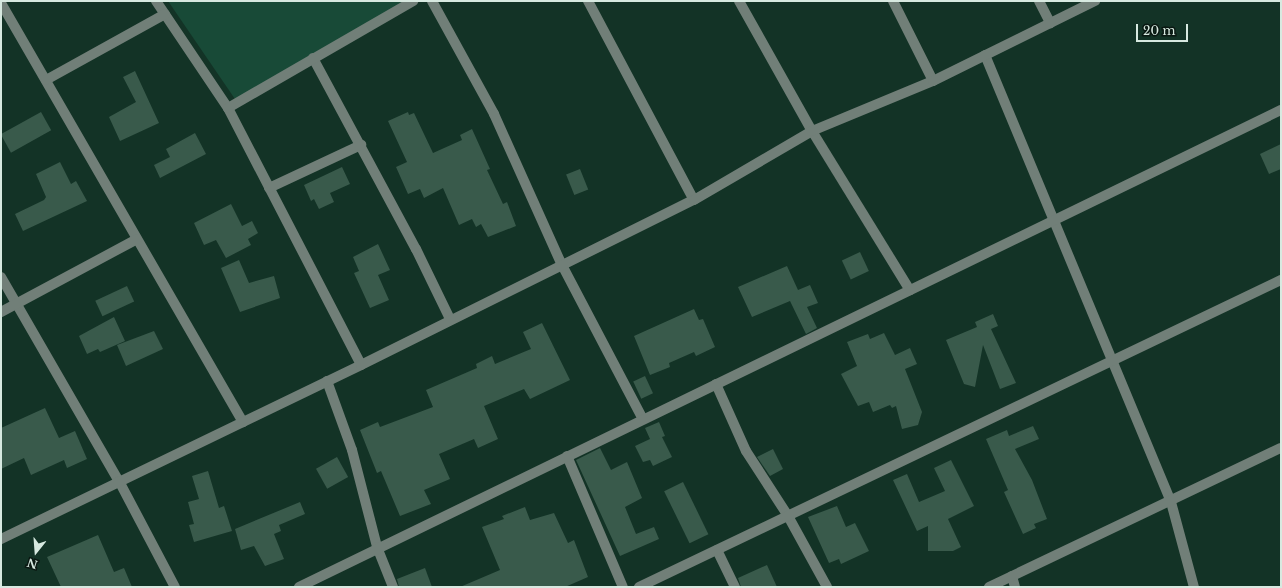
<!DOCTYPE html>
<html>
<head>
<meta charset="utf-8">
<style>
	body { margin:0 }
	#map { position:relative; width:1282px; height:588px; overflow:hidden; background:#133326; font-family:"Libre Baskerville",serif }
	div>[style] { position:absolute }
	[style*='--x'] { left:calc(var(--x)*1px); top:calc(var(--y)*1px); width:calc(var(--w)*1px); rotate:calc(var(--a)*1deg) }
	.green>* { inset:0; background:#184a37 }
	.building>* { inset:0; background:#395a4b; transform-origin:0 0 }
	.minor>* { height:10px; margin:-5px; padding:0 5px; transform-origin:5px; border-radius:5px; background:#717f78 }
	span { translate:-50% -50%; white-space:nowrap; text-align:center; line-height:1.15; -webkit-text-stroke:3px #0a1812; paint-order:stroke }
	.frame { position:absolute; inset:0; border:2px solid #d7e9e0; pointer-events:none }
	.north { position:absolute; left:16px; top:532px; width:40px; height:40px; -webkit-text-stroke:3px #0a1812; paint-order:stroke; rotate:197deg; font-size:11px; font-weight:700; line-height:16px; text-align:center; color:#d7e9e0 }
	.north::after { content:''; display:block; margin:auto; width:14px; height:18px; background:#d7e9e0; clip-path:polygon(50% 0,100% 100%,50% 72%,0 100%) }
	.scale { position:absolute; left:1136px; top:24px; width:52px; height:18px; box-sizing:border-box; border:2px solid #d7e9e0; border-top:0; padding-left:5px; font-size:12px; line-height:14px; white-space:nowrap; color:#d7e9e0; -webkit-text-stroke:3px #0a1812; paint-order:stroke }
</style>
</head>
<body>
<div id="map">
	<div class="green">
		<div style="clip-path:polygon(168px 1px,407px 1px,237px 102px)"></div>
	</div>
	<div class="building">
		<div style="clip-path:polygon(135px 71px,159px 123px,120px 141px,109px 117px,136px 102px,123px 77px)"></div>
		<div style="left:41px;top:112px;width:21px;height:46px;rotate:61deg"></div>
		<div style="clip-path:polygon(408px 112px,409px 115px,414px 113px,433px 153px,462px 140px,460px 135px,472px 129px,490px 169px,487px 170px,503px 204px,507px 202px,516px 226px,488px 237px,481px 224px,476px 227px,472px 219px,459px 225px,443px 188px,424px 198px,420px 189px,408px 194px,396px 167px,407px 162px,388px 121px)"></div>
		<div style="clip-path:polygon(195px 133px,206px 154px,160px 178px,154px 165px,170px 157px,166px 149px)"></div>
		<div style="clip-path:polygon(1281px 144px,1281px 169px,1269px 174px,1260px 154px)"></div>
		<div style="clip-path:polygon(60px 162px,71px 184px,76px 181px,87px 201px,23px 231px,15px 214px,44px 200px,46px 197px,36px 174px)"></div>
		<div style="clip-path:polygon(342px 167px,350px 184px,330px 193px,334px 202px,319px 209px,314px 199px,311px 201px,304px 185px)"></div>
		<div style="left:580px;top:169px;width:22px;height:15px;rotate:68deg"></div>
		<div style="clip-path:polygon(231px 204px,242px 226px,252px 221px,258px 233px,248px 239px,251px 245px,226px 258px,216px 240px,204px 245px,194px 223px)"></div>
		<div style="clip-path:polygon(378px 244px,390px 270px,378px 275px,389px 300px,370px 308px,354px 273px,359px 271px,353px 257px)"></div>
		<div style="left:860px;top:252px;width:21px;height:20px;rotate:65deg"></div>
		<div style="clip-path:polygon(239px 260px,249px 283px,274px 276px,280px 298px,240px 312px,221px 268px)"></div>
		<div style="clip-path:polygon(787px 266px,798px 290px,810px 285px,818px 303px,807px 307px,817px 328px,806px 334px,790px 301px,752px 317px,738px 287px)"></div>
		<div style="left:127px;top:286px;width:17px;height:35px;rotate:65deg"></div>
		<div style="clip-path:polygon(694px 309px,699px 320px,703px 319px,715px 347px,696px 356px,694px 352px,669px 363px,670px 367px,650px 375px,634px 336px)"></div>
		<div style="clip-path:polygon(993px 314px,998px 326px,991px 329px,1016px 383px,1000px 389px,983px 345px,975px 387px,964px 384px,946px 340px,977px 327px,975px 322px)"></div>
		<div style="clip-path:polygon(114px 317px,125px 341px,100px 352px,98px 349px,87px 354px,79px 336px)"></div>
		<div style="clip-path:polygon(542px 323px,570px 380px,530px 399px,524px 389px,484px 406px,498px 439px,478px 448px,474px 439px,439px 454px,450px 479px,424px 490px,431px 504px,400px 516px,381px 471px,377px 473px,360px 430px,378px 422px,380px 427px,433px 407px,426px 390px,477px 368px,476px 364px,492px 356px,495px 364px,531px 349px,523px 332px)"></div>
		<div style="clip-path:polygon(154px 331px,163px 349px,126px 366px,117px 345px)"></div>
		<div style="clip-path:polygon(884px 333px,895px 355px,910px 348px,917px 364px,905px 369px,922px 412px,918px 425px,902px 429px,896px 406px,892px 408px,890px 405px,873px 412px,869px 402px,858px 406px,841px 374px,857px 366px,847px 342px,868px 334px,870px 339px)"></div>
		<div style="left:645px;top:376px;width:19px;height:13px;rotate:65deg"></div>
		<div style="clip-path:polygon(45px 408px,59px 438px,75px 431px,87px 459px,67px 468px,64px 460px,31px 475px,24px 458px,1px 469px,1px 428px)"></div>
		<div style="clip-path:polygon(659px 422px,665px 436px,662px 437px,672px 457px,653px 466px,650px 460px,643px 462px,635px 446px,650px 439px,645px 428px)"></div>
		<div style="clip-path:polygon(1033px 426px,1039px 439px,1015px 449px,1032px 480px,1047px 519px,1034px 524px,1036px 528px,1023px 534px,1004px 492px,1008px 490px,986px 439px,1007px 430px,1009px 436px)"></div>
		<div style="clip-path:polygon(600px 448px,611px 470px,627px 462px,642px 498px,625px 507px,636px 534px,654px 527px,659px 539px,620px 556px,576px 460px)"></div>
		<div style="clip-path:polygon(773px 449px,783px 469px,770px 476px,757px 457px)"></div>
		<div style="left:337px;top:457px;width:23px;height:24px;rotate:61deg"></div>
		<div style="clip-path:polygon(951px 460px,974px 506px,948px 519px,961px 547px,953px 551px,928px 551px,928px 526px,917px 531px,893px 480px,907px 474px,919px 502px,945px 491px,934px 468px)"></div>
		<div style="clip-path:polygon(208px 471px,219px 508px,224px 506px,232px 531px,194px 542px,189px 525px,194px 524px,188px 502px,199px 499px,192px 476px)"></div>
		<div style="left:683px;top:482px;width:58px;height:21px;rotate:64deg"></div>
		<div style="clip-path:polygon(300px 502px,305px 514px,279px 525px,281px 531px,274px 534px,284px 559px,265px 566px,254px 546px,241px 550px,235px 529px)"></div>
		<div style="clip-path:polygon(837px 506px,846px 527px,855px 523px,869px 551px,841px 564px,839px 559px,829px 563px,808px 517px)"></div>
		<div style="clip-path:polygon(525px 507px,530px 520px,554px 513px,568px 543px,574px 540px,588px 577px,565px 587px,460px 587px,500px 570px,482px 527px,504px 519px,502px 516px)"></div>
		<div style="clip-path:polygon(98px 535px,114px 572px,124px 568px,132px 587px,61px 587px,47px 557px)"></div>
		<div style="clip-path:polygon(767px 565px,777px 587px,741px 587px,738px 578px)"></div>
		<div style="clip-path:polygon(425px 568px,432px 587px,399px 587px,397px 579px)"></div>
	</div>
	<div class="minor">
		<div style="--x:156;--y:1;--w:129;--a:56.1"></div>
		<div style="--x:228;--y:108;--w:289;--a:62.6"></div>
		<div style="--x:432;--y:1;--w:129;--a:61.2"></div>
		<div style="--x:494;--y:114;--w:166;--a:65.8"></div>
		<div style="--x:562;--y:265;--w:174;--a:62.3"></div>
		<div style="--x:588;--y:1;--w:225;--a:62"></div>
		<div style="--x:739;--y:1;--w:149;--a:60.7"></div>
		<div style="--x:812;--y:131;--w:187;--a:58.4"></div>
		<div style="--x:893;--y:1;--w:89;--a:63.4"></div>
		<div style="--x:1039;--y:1;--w:25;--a:63"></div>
		<div style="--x:1;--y:3;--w:484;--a:60"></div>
		<div style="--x:985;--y:55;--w:484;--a:67.4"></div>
		<div style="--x:1171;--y:502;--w:88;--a:74.9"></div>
		<div style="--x:313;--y:58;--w:217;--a:61.7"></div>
		<div style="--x:416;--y:249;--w:78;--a:64.1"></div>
		<div style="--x:46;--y:80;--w:136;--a:-29"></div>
		<div style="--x:228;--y:108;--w:214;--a:-30"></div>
		<div style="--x:269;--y:188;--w:102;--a:-25.1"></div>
		<div style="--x:1;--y:277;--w:236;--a:60"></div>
		<div style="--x:119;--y:481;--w:120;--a:62.2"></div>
		<div style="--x:1;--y:312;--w:154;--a:-28.2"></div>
		<div style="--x:327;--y:381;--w:73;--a:70.1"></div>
		<div style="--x:352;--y:450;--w:100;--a:75.5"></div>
		<div style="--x:377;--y:547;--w:43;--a:68.2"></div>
		<div style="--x:716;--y:384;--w:73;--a:65.9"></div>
		<div style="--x:746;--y:451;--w:77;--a:57.1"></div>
		<div style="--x:788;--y:516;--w:81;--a:61.2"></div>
		<div style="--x:567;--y:456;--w:142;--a:66.9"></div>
		<div style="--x:1;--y:539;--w:400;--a:-25.8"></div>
		<div style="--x:361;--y:365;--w:372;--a:-26.4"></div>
		<div style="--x:694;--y:200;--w:137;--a:-30.3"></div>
		<div style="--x:812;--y:131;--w:131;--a:-22.5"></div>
		<div style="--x:933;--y:81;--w:181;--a:-26.3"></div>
		<div style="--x:717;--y:550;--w:41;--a:64.1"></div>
		<div style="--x:1012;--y:576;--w:11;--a:75"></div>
		<div style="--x:299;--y:587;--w:1092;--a:-25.91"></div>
		<div style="--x:639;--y:587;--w:712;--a:-25.56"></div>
		<div style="--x:989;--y:587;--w:323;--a:-25.5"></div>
	</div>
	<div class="frame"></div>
	<div class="north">N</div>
	<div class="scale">20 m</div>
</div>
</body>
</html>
